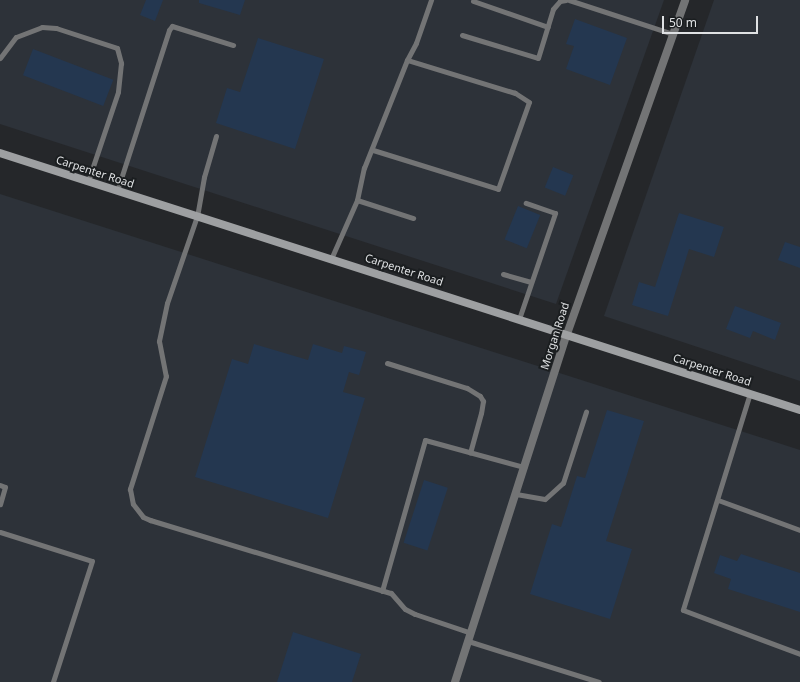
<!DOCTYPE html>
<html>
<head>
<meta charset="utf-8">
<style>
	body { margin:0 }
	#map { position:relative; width:800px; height:682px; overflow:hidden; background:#25272a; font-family:"Noto Sans",sans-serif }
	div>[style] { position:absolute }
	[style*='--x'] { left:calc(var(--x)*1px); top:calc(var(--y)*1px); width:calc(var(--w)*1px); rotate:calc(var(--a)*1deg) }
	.built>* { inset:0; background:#2d3239 }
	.building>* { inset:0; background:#243750; transform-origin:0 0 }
	.service>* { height:5px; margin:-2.5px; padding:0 2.5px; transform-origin:2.5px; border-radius:2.5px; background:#737475 }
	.minor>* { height:8px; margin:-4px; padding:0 4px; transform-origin:4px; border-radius:4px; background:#737475 }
	.secondary>* { height:8px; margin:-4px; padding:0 4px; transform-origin:4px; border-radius:4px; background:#9ea0a2 }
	span { translate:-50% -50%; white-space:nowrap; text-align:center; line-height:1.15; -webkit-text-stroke:4px #1b1e20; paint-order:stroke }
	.street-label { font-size:11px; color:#dfe1e3 }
	.scale { position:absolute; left:662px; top:16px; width:96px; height:18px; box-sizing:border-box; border:2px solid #dfe1e3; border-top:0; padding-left:5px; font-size:12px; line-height:14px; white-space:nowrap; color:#dfe1e3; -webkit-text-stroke:3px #1b1e20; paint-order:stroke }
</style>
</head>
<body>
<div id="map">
	<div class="built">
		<div style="clip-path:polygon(0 0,664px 0,556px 304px,0 124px)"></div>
		<div style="clip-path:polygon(714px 0,800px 0,800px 381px,604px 316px)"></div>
		<div style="clip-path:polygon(0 194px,800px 450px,800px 682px,0 682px)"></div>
	</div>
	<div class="building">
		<div style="clip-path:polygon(146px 0,163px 0,155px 21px,140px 15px)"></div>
		<div style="clip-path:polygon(199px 0,245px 0,240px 15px,199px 3px)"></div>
		<div style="clip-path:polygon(575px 19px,627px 38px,610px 85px,566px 69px,574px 46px,566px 44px)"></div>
		<div style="clip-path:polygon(258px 38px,324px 59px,295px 149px,216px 123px,227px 88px,240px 92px)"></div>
		<div style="left:33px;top:49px;width:86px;height:28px;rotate:21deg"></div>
		<div style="left:553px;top:167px;width:22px;height:22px;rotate:22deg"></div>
		<div style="left:518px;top:206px;width:24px;height:36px;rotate:22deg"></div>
		<div style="clip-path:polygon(679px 213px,724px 227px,714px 257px,689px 249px,668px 316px,632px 305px,639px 282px,655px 287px)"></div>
		<div style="clip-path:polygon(785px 242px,800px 247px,800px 268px,778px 260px)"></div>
		<div style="clip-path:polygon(735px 306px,781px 323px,775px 340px,753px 331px,750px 338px,726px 329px)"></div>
		<div style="clip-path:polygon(254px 344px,308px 360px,313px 344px,342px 353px,344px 346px,366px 352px,359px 375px,349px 372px,343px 392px,365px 398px,328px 518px,195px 477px,232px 359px,248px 364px)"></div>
		<div style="clip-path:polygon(607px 410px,644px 421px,606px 541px,632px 549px,610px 619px,530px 594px,552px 524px,561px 527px,577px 476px,585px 478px)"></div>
		<div style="left:424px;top:480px;width:25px;height:66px;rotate:18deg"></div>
		<div style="clip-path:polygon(741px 554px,800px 573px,800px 612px,728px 589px,731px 579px,714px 573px,720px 555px,737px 561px)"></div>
		<div style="clip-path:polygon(293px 632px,361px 654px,352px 682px,277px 682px)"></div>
	</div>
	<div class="service">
		<div style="--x:569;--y:0;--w:109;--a:18.1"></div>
		<div style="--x:473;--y:1;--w:79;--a:19.1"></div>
		<div style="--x:462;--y:35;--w:79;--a:16.8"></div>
		<div style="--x:538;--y:58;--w:51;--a:-73"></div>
		<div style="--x:553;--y:9;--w:11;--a:-49"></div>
		<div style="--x:560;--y:1;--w:6;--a:-9"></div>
		<div style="--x:0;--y:58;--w:26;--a:-53"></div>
		<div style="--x:16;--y:37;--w:28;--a:-21"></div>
		<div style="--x:42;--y:27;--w:14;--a:4"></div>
		<div style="--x:56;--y:28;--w:64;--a:18.2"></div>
		<div style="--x:117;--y:48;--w:16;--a:75"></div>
		<div style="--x:121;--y:63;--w:29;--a:96"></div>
		<div style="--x:118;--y:92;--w:94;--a:108.6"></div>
		<div style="--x:216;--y:136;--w:43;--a:106.3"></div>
		<div style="--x:204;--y:177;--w:40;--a:100"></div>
		<div style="--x:197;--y:216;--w:92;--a:109"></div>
		<div style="--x:167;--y:303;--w:39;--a:102"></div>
		<div style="--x:159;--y:341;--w:36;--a:79"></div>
		<div style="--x:166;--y:376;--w:119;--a:107.7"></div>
		<div style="--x:130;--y:489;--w:15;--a:79"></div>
		<div style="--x:133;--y:504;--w:16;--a:52"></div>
		<div style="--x:143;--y:517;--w:8;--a:23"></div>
		<div style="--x:150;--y:520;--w:252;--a:16.9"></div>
		<div style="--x:391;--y:593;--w:21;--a:49"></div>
		<div style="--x:405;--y:609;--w:11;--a:27"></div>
		<div style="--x:415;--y:614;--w:59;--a:18.7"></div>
		<div style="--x:373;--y:150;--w:131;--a:17.3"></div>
		<div style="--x:498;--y:189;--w:92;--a:-70.4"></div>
		<div style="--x:529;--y:102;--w:17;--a:-147"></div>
		<div style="--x:515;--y:93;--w:113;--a:-163"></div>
		<div style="--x:117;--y:191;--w:169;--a:-72.1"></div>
		<div style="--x:169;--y:30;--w:5;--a:-53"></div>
		<div style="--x:172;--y:26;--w:64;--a:17.3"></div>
		<div style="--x:357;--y:200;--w:59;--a:17.8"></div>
		<div style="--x:331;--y:259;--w:64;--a:-66.2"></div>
		<div style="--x:357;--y:200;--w:33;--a:-78"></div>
		<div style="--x:364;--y:168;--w:116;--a:-68.3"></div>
		<div style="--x:407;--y:60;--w:19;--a:-62"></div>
		<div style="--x:416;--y:43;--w:46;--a:-70.8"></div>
		<div style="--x:503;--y:274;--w:29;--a:16"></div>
		<div style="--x:519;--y:319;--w:112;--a:-71.2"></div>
		<div style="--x:555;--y:213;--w:31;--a:-161"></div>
		<div style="--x:387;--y:363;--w:84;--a:17.4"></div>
		<div style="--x:467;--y:388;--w:15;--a:32"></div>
		<div style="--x:480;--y:396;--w:6;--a:59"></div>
		<div style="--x:483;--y:401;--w:12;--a:99"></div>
		<div style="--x:481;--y:413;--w:41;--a:105.4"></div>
		<div style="--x:750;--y:393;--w:227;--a:107.2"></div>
		<div style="--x:683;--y:610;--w:125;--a:20.6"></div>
		<div style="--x:0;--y:485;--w:5;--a:22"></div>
		<div style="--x:5;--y:487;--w:18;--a:106"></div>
		<div style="--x:516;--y:494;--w:29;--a:10"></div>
		<div style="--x:545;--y:499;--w:24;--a:-42"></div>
		<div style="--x:563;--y:483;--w:75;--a:-72.1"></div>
		<div style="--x:718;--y:500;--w:87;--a:20.1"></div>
		<div style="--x:0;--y:532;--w:96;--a:17.5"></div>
		<div style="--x:92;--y:561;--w:127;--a:107.9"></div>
		<div style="--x:382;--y:591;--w:157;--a:-74.1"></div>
		<div style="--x:425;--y:440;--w:103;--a:15.3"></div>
		<div style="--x:468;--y:641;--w:137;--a:17.4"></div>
	</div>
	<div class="minor">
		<div style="--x:455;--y:682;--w:366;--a:-72.2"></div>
		<div style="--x:567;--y:334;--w:354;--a:-70.5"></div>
	</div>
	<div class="secondary">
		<div style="--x:0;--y:153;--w:840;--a:17.81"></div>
	</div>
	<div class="street-label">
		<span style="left:95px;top:172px;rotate:18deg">Carpenter Road</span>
		<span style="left:404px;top:270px;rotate:18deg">Carpenter Road</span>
		<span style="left:555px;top:336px;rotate:-72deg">Morgan Road</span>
		<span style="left:712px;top:370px;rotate:18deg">Carpenter Road</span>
	</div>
	<div class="scale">50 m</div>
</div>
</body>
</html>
